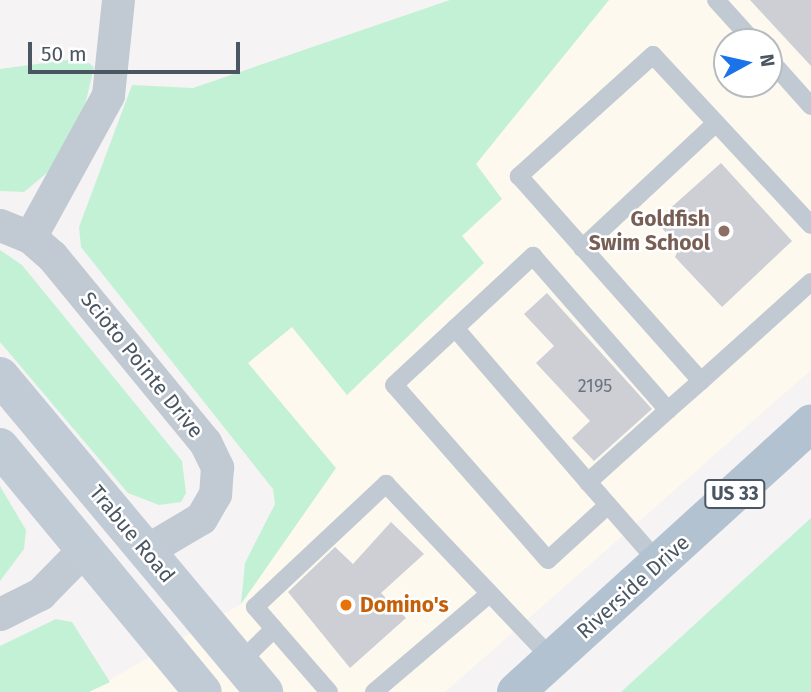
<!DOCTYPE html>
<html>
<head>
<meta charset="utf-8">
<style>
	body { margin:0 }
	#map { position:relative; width:811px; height:692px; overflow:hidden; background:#f5f3f3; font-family:"Fira Sans",sans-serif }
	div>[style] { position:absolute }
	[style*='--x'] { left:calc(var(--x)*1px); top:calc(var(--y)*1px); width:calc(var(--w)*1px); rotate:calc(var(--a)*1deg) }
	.commercial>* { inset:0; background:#fdf9ef }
	.green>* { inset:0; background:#c3f1d5 }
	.building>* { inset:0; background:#cdcfd5 }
	.service>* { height:18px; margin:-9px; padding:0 9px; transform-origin:9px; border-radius:9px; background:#c1cad2 }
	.minor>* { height:33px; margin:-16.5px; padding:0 16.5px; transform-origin:16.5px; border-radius:16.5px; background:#c1cad2 }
	.secondary>* { height:38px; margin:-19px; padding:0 19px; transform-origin:19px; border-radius:19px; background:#c1cbd6 }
	.primary>* { height:38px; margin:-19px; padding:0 19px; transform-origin:19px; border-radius:19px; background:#b3c2d1 }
	.dots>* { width:19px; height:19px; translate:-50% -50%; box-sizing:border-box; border:4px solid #fff; border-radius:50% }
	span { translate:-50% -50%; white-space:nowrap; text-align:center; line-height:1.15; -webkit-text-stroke:5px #fff; paint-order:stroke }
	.number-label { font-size:18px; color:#6b747e }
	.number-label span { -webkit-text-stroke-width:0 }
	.shield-label span { padding:2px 5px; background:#fff; border:2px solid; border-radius:5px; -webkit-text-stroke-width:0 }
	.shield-label { font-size:19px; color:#4a5661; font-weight:700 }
	.education-label { font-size:21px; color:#785e54; font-weight:700 }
	.right { translate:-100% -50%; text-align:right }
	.street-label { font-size:21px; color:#4a5661 }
	.food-label { font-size:21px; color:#c56008; font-weight:700 }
	.left { translate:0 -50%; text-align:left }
	.north { position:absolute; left:713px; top:28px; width:70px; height:70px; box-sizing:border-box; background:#fff; border:2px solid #b7bbc0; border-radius:50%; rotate:82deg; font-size:19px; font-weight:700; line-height:28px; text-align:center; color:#4a5661 }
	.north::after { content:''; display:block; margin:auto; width:24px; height:32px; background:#1a73e8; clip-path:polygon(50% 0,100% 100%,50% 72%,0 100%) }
	.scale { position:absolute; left:28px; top:42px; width:212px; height:32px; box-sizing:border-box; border:4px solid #4a5661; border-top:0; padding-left:9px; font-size:21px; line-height:24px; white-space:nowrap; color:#4a5661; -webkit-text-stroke:5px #fff; paint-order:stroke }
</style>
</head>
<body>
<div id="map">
	<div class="commercial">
		<div style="clip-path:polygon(evenodd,609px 0,811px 0,811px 370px,445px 692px,89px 692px,241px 604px,335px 468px,248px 363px,292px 327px,347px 395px,484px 263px,462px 236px,475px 165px,609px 0,727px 42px,769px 42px,769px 84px,727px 84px,727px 42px)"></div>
	</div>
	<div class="green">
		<div style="clip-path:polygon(450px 0,609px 0,476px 164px,502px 199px,462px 236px,484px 263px,347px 395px,292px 327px,248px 363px,336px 468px,241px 604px,245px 563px,275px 504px,273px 489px,81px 247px,79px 227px,132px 85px,193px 88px)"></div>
		<div style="clip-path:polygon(82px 58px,94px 67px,78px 135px,59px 163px,24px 192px,0 191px,0 69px)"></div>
		<div style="clip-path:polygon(0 250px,22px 265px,182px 461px,186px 493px,181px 502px,159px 505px,128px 493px,0 342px)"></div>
		<div style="clip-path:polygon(0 486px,26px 530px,24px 549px,0 581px)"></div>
		<div style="clip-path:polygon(811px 518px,811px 692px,621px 692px)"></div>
		<div style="clip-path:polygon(56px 619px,72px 622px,110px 682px,89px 692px,0 692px,0 646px)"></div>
	</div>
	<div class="building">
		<div style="clip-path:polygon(750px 0,811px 0,811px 66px)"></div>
		<div style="clip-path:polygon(721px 163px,792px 241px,722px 307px,675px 257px,679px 248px,656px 221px)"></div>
		<div style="clip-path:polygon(547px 293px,652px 409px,594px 461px,572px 438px,590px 421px,536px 363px,554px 346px,524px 314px)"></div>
		<div style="clip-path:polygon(391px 522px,424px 554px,381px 593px,406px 618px,350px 668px,288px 592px,335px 547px,353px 564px)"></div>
	</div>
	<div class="service">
		<div style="--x:716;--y:0;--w:57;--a:47.9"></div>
		<div style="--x:769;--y:59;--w:63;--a:48.2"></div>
		<div style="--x:811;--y:225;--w:232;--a:-132.9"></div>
		<div style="--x:653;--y:55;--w:181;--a:137.9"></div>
		<div style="--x:519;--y:176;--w:274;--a:48.4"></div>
		<div style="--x:701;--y:381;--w:148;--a:-42"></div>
		<div style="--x:582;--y:248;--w:183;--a:-43"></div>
		<div style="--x:455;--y:328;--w:203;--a:49.2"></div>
		<div style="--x:668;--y:410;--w:44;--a:-41.3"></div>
		<div style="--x:608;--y:505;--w:81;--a:137.5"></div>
		<div style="--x:548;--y:560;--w:233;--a:-131.3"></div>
		<div style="--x:394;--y:385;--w:190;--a:-42.9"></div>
		<div style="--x:533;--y:256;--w:205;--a:48.8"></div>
		<div style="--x:668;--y:410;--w:108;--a:138"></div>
		<div style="--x:588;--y:482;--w:108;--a:48.8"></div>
		<div style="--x:239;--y:663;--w:49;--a:-44.2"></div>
		<div style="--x:329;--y:692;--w:113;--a:-131"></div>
		<div style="--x:255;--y:607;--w:180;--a:-43.2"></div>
		<div style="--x:386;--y:484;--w:241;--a:46.5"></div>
		<div style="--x:374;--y:692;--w:150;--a:-40.4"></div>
	</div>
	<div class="minor">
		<div style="--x:0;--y:225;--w:32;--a:22"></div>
		<div style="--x:30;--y:237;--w:29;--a:41"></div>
		<div style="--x:52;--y:256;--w:241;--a:50.6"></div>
		<div style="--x:205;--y:442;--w:28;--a:64"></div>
		<div style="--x:217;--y:467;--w:27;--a:94"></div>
		<div style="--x:215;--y:494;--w:28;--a:120"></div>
		<div style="--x:201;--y:518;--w:63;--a:149.3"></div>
		<div style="--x:30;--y:237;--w:162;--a:-61.2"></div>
		<div style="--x:108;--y:95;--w:96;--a:-84"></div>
		<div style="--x:0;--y:614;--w:45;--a:-26.6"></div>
		<div style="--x:40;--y:594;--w:63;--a:-45.6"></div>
	</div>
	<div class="secondary">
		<div style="--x:0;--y:376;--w:412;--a:50.1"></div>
		<div style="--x:0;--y:447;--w:318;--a:50.4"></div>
	</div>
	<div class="primary">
		<div style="--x:516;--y:692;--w:399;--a:-42.3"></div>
	</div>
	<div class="dots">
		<div style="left:724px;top:231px;background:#8d6e63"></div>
		<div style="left:346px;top:605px;background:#e8710a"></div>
	</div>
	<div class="number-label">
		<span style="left:595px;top:386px">2195</span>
	</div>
	<div class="shield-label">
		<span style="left:735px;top:494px">US 33</span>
	</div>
	<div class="education-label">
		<span class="right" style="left:710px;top:231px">Goldfish<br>Swim School</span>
	</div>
	<div class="street-label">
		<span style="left:142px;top:365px;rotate:51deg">Scioto Pointe Drive</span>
		<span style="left:132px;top:534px;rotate:50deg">Trabue Road</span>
		<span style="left:633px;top:587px;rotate:-42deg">Riverside Drive</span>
	</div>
	<div class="food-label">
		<span class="left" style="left:360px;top:605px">Domino's</span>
	</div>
	<div class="north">N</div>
	<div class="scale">50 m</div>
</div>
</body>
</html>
